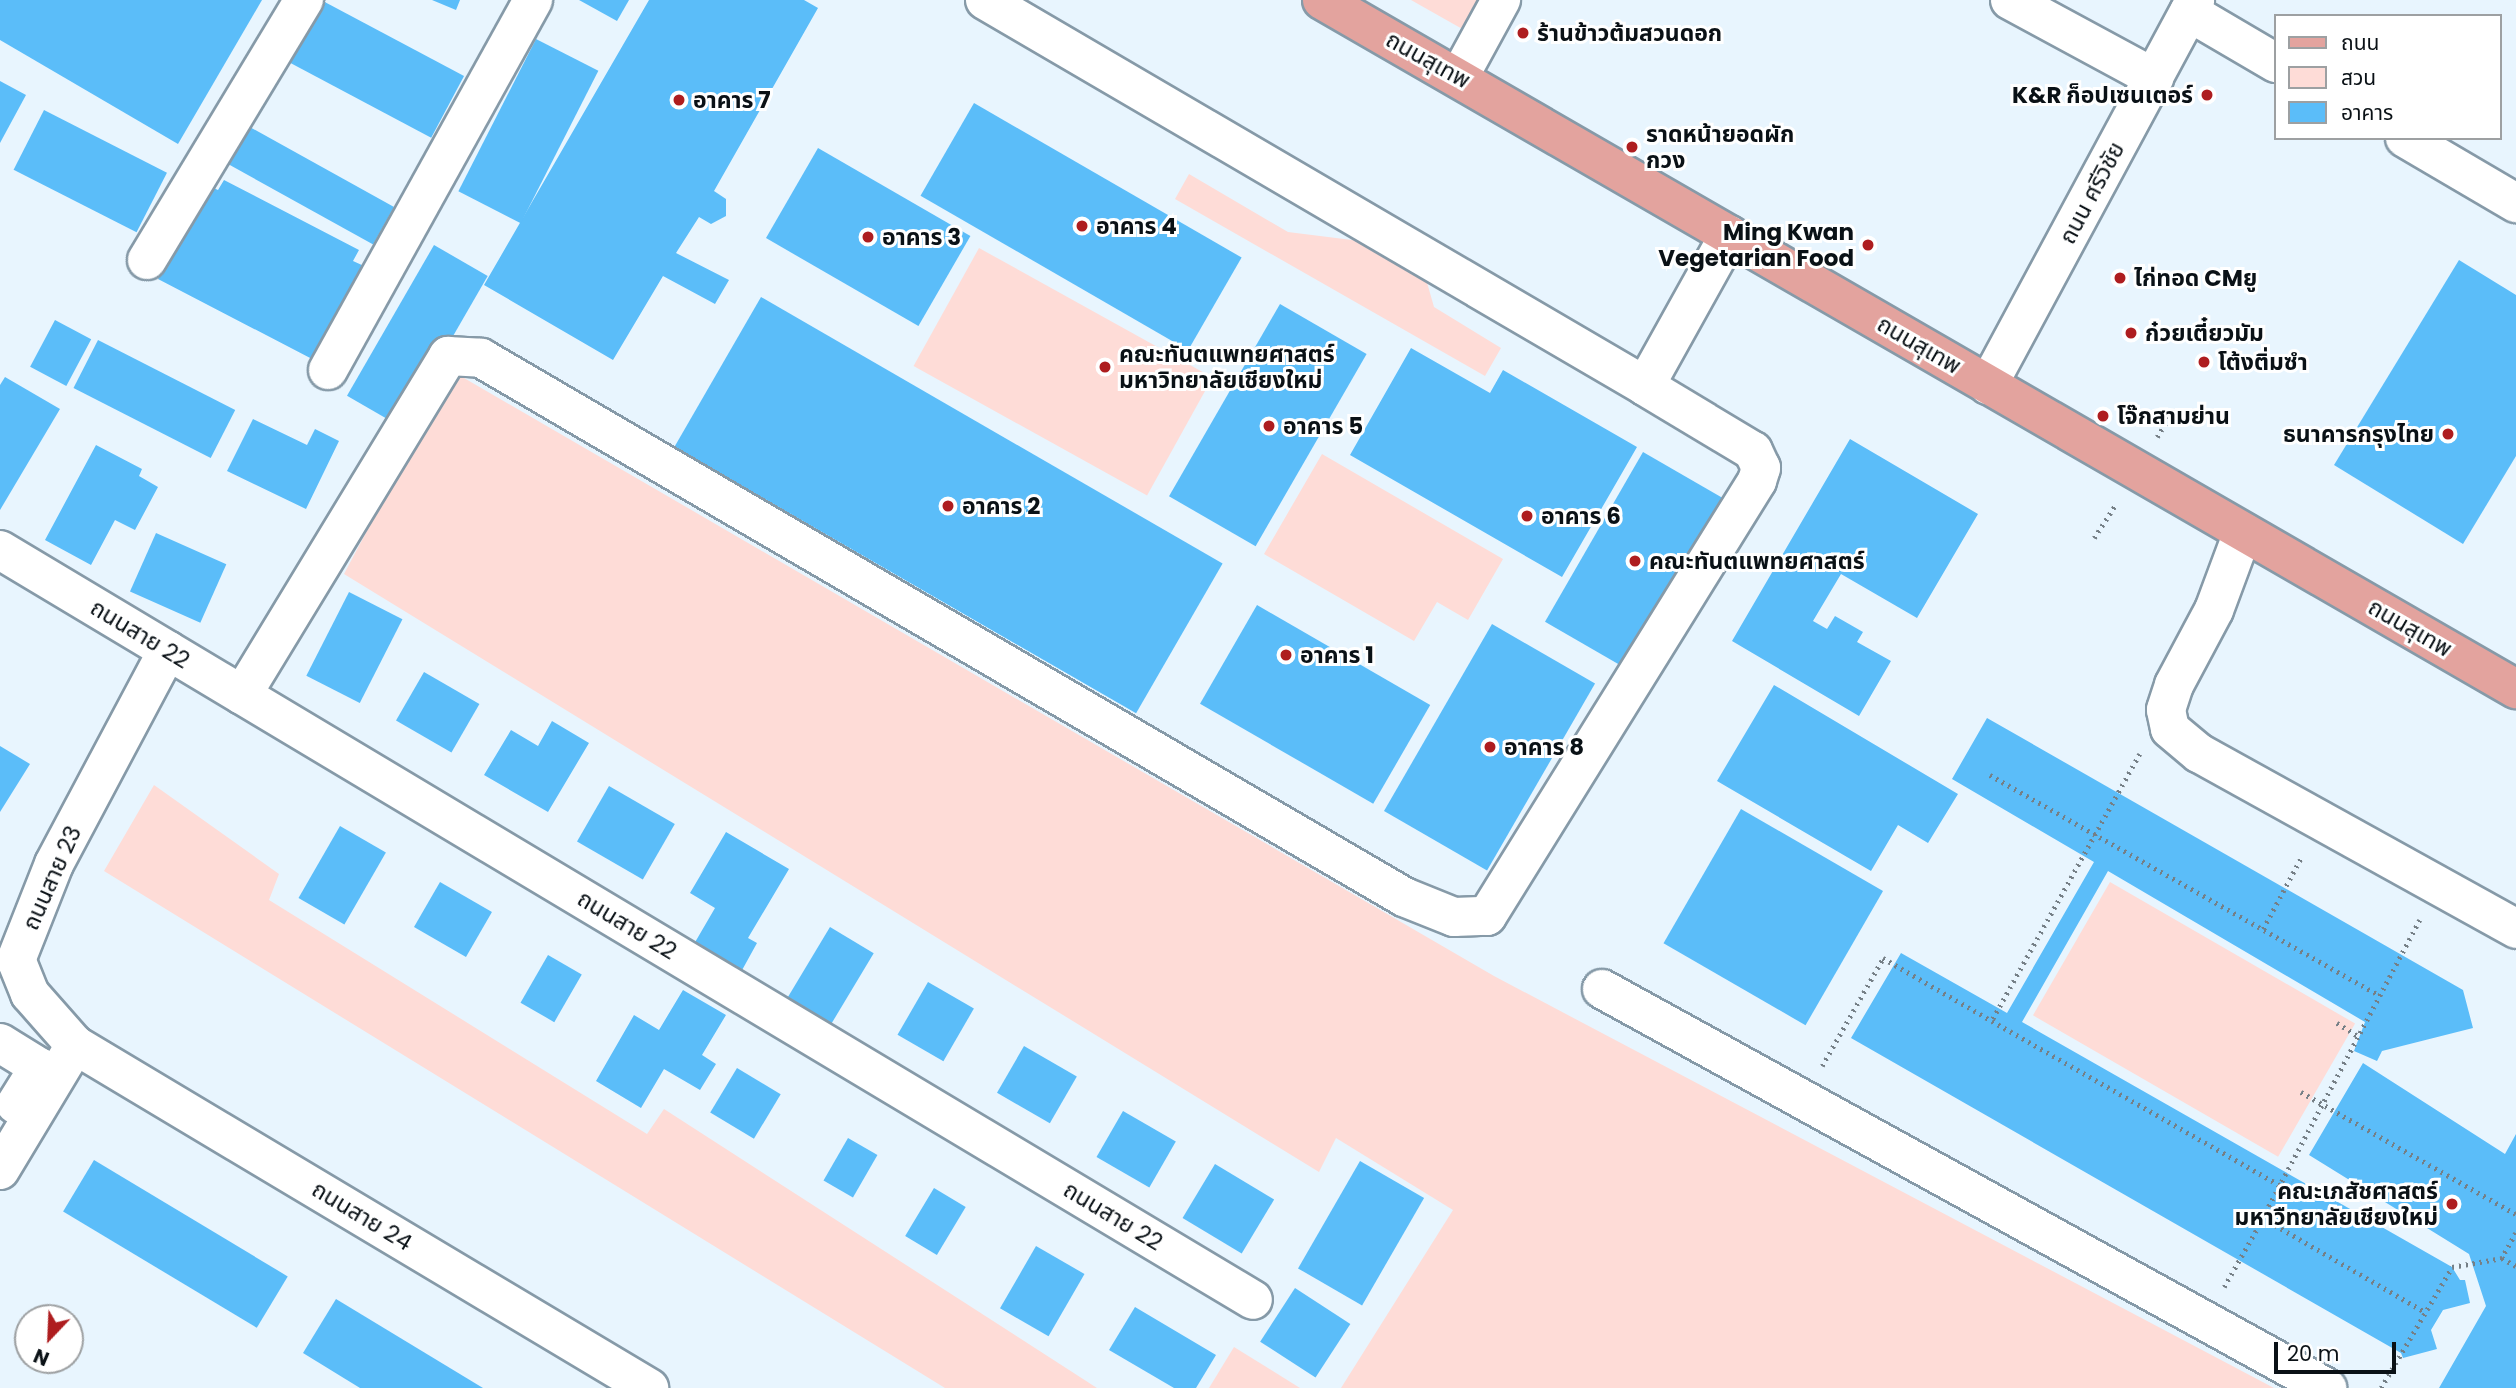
<!DOCTYPE html>
<html>
<head>
<meta charset="utf-8">
<style>
	body { margin:0 }
	#map { position:relative; width:2516px; height:1388px; overflow:hidden; background:#e8f5fe; font-family:Poppins,"Noto Sans Thai",sans-serif }
	div>[style] { position:absolute }
	[style*='--x'] { left:calc(var(--x)*1px); top:calc(var(--y)*1px); width:calc(var(--w)*1px); rotate:calc(var(--a)*1deg) }
	.green>* { inset:0; background:#fedcd7; transform-origin:0 0 }
	.building>* { inset:0; background:#5bbdf9; transform-origin:0 0 }
	.path>* { height:4.5px; margin-top:-2.25px; transform-origin:0; background:repeating-linear-gradient(90deg,#757f86 0 2px,transparent 0 7px) }
	.roads { filter:drop-shadow(2px 0 #869aa8) drop-shadow(-2px 0 #869aa8) drop-shadow(0 2px #869aa8) drop-shadow(0 -2px #869aa8) }
	.minor>* { height:38px; margin:-19px; padding:0 19px; transform-origin:19px; border-radius:19px; background:#fff }
	.major>* { height:38px; margin:-19px; padding:0 19px; transform-origin:19px; border-radius:19px; background:#e3a39e }
	.dots>* { width:19px; height:19px; translate:-50% -50%; box-sizing:border-box; border:4px solid #fff; border-radius:50% }
	span { translate:-50% -50%; white-space:nowrap; text-align:center; line-height:1.15; -webkit-text-stroke:6px #fff; paint-order:stroke }
	.poi-label { font-size:23px; color:#0a1116; font-weight:700 }
	.left { translate:0 -50%; text-align:left }
	.right { translate:-100% -50%; text-align:right }
	.street-label { font-size:23px; color:#0a1116 }
	.legend { position:absolute; left:2274px; top:14px; width:228px; height:126px; box-sizing:border-box; background:#fff; border:2px solid #9da0a2; margin:0; padding:9px 12px; list-style:none; font-size:21px; color:#0a1116 }
	.legend li { display:flex; align-items:center; gap:14px; height:35px }
	.legend b { width:35px; border:2px solid #9da0a2 }
	.north { position:absolute; left:14px; top:1304px; width:70px; height:70px; box-sizing:border-box; background:#fff; border:2px solid #9da0a2; border-radius:50%; rotate:203deg; font-size:19px; font-weight:700; line-height:28px; text-align:center; color:#0a1116 }
	.north::after { content:''; display:block; margin:auto; width:24px; height:32px; background:#ae1d1f; clip-path:polygon(50% 0,100% 100%,50% 72%,0 100%) }
	.scale { position:absolute; left:2274px; top:1342px; width:122px; height:32px; box-sizing:border-box; border:4px solid #0a1116; border-top:0; padding-left:9px; font-size:21px; line-height:24px; white-space:nowrap; color:#0a1116; -webkit-text-stroke:5px #fff; paint-order:stroke }
</style>
</head>
<body>
<div id="map">
	<div class="green">
		<div style="clip-path:polygon(1411px 0,1501px 0,1480px 39px)"></div>
		<div style="clip-path:polygon(1189px 174px,1288px 232px,1360px 241px,1426px 279px,1434px 307px,1501px 348px,1485px 376px,1175px 199px)"></div>
		<div style="left:979px;top:248px;width:267px;height:135px;rotate:29deg"></div>
		<div style="clip-path:polygon(452px 371px,1494px 976px,2274px 1388px,1341px 1388px,1453px 1210px,1336px 1138px,1319px 1172px,344px 574px)"></div>
		<div style="clip-path:polygon(1322px 454px,1503px 559px,1468px 620px,1437px 602px,1414px 641px,1264px 554px)"></div>
		<div style="clip-path:polygon(154px 785px,279px 874px,269px 900px,647px 1134px,664px 1109px,1097px 1388px,945px 1388px,104px 871px)"></div>
		<div style="left:2110px;top:882px;width:283px;height:154px;rotate:30deg"></div>
		<div style="clip-path:polygon(1234px 1347px,1300px 1388px,1209px 1388px)"></div>
	</div>
	<div class="building">
		<div style="clip-path:polygon(0 0,262px 0,178px 144px,0 40px)"></div>
		<div style="left:321px;top:0;width:162px;height:70px;rotate:28deg"></div>
		<div style="clip-path:polygon(432px 0,460px 0,456px 10px)"></div>
		<div style="clip-path:polygon(579px 0,629px 0,617px 21px)"></div>
		<div style="clip-path:polygon(649px 0,804px 0,818px 8px,714px 191px,726px 199px,726px 216px,711px 224px,699px 217px,676px 253px,729px 280px,715px 304px,663px 276px,613px 360px,484px 285px)"></div>
		<div style="left:536px;top:39px;width:70px;height:171px;rotate:27deg"></div>
		<div style="clip-path:polygon(0 81px,26px 95px,0 143px)"></div>
		<div style="left:974px;top:103px;width:309px;height:107px;rotate:30deg"></div>
		<div style="left:44px;top:110px;width:138px;height:67px;rotate:27deg"></div>
		<div style="left:248px;top:126px;width:167px;height:43px;rotate:29deg"></div>
		<div style="left:818px;top:148px;width:176px;height:104px;rotate:30deg"></div>
		<div style="clip-path:polygon(224px 180px,359px 250px,353px 261px,364px 266px,314px 360px,158px 279px,207px 185px,218px 190px)"></div>
		<div style="left:434px;top:245px;width:62px;height:174px;rotate:30deg"></div>
		<div style="clip-path:polygon(2459px 260px,2516px 295px,2516px 456px,2463px 544px,2334px 465px)"></div>
		<div style="left:761px;top:297px;width:533px;height:173px;rotate:30deg"></div>
		<div style="left:1280px;top:304px;width:100px;height:222px;rotate:30deg"></div>
		<div style="left:55px;top:320px;width:41px;height:53px;rotate:28deg"></div>
		<div style="left:98px;top:340px;width:154px;height:54px;rotate:27deg"></div>
		<div style="clip-path:polygon(1411px 348px,1490px 393px,1503px 370px,1637px 447px,1562px 577px,1350px 455px)"></div>
		<div style="clip-path:polygon(5px 377px,60px 409px,0 510px,0 385px)"></div>
		<div style="clip-path:polygon(253px 419px,307px 445px,315px 429px,339px 441px,306px 509px,227px 471px)"></div>
		<div style="clip-path:polygon(1850px 439px,1978px 514px,1917px 618px,1841px 574px,1813px 621px,1827px 629px,1835px 616px,1863px 632px,1857px 642px,1891px 661px,1859px 716px,1732px 641px)"></div>
		<div style="clip-path:polygon(96px 445px,142px 469px,139px 476px,158px 487px,135px 530px,115px 520px,91px 565px,45px 540px)"></div>
		<div style="left:1643px;top:452px;width:95px;height:196px;rotate:30deg"></div>
		<div style="left:156px;top:533px;width:77px;height:64px;rotate:24deg"></div>
		<div style="left:349px;top:592px;width:60px;height:94px;rotate:27deg"></div>
		<div style="left:1257px;top:605px;width:200px;height:114px;rotate:30deg"></div>
		<div style="left:1492px;top:624px;width:119px;height:216px;rotate:30deg"></div>
		<div style="left:424px;top:672px;width:64px;height:56px;rotate:30deg"></div>
		<div style="clip-path:polygon(1774px 685px,1958px 794px,1928px 843px,1898px 825px,1871px 871px,1717px 781px)"></div>
		<div style="clip-path:polygon(1987px 718px,2463px 990px,2473px 1028px,2382px 1051px,2377px 1061px,2354px 1051px,2365px 1022px,2108px 871px,2022px 1022px,2452px 1267px,2460px 1280px,2465px 1280px,2470px 1303px,2443px 1310px,2431px 1330px,2437px 1349px,2403px 1358px,2401px 1353px,1851px 1038px,1901px 953px,2007px 1013px,2094px 862px,1952px 779px)"></div>
		<div style="clip-path:polygon(552px 721px,589px 743px,548px 812px,484px 775px,511px 730px,538px 746px)"></div>
		<div style="clip-path:polygon(0 746px,30px 764px,0 812px)"></div>
		<div style="left:609px;top:786px;width:76px;height:64px;rotate:30deg"></div>
		<div style="left:1741px;top:809px;width:164px;height:155px;rotate:30deg"></div>
		<div style="left:340px;top:826px;width:53px;height:83px;rotate:30deg"></div>
		<div style="clip-path:polygon(726px 832px,789px 869px,748px 938px,757px 943px,741px 972px,694px 944px,715px 908px,690px 893px)"></div>
		<div style="left:440px;top:882px;width:60px;height:52px;rotate:30deg"></div>
		<div style="left:830px;top:927px;width:51px;height:84px;rotate:31deg"></div>
		<div style="left:548px;top:955px;width:39px;height:55px;rotate:30deg"></div>
		<div style="left:928px;top:982px;width:53px;height:61px;rotate:30deg"></div>
		<div style="clip-path:polygon(683px 990px,726px 1015px,702px 1055px,716px 1064px,700px 1090px,664px 1069px,641px 1108px,596px 1081px,634px 1015px,659px 1030px)"></div>
		<div style="left:1024px;top:1046px;width:61px;height:54px;rotate:30deg"></div>
		<div style="clip-path:polygon(2363px 1063px,2505px 1154px,2516px 1134px,2516px 1388px,2439px 1388px,2486px 1306px,2469px 1254px,2309px 1155px)"></div>
		<div style="left:737px;top:1068px;width:51px;height:52px;rotate:31deg"></div>
		<div style="left:1123px;top:1111px;width:61px;height:53px;rotate:30deg"></div>
		<div style="left:848px;top:1138px;width:34px;height:49px;rotate:30deg"></div>
		<div style="left:94px;top:1160px;width:226px;height:60px;rotate:31deg"></div>
		<div style="left:1360px;top:1161px;width:74px;height:124px;rotate:30deg"></div>
		<div style="left:1215px;top:1164px;width:69px;height:63px;rotate:31deg"></div>
		<div style="left:934px;top:1188px;width:37px;height:56px;rotate:31deg"></div>
		<div style="left:1036px;top:1246px;width:56px;height:72px;rotate:30deg"></div>
		<div style="left:1295px;top:1288px;width:66px;height:64px;rotate:33deg"></div>
		<div style="clip-path:polygon(336px 1299px,483px 1388px,360px 1388px,303px 1353px)"></div>
		<div style="clip-path:polygon(1135px 1307px,1216px 1355px,1196px 1388px,1174px 1388px,1109px 1350px)"></div>
	</div>
	<div class="path">
		<div style="--x:2157;--y:437;--w:32;--a:-58"></div>
		<div style="--x:2094;--y:538;--w:40;--a:-57.1"></div>
		<div style="--x:2140;--y:754;--w:305;--a:119"></div>
		<div style="--x:1992;--y:1021;--w:331;--a:29.7"></div>
		<div style="--x:1990;--y:775;--w:447;--a:29.5"></div>
		<div style="--x:2420;--y:920;--w:337;--a:117.8"></div>
		<div style="--x:2263;--y:1218;--w:187;--a:30.1"></div>
		<div style="--x:2263;--y:929;--w:83;--a:-61.9"></div>
		<div style="--x:2337;--y:1023;--w:25;--a:32"></div>
		<div style="--x:1822;--y:1066;--w:124;--a:-60.5"></div>
		<div style="--x:1883;--y:958;--w:126;--a:30"></div>
		<div style="--x:2301;--y:1092;--w:247;--a:29.6"></div>
		<div style="--x:2516;--y:1233;--w:29;--a:119"></div>
		<div style="--x:2502;--y:1258;--w:16;--a:30"></div>
		<div style="--x:2224;--y:1287;--w:79;--a:-60.5"></div>
		<div style="--x:2381;--y:1388;--w:140;--a:-59.6"></div>
		<div style="--x:2452;--y:1267;--w:51;--a:-10.2"></div>
	</div>
	<div class="roads">
		<div class="minor">
			<div style="--x:985;--y:0;--w:765;--a:30.32"></div>
			<div style="--x:2010;--y:0;--w:164;--a:28.4"></div>
			<div style="--x:2189;--y:12;--w:101;--a:30.4"></div>
			<div style="--x:1459;--y:77;--w:88;--a:-61.4"></div>
			<div style="--x:2405;--y:138;--w:129;--a:30.4"></div>
			<div style="--x:147;--y:260;--w:304;--a:-58.9"></div>
			<div style="--x:328;--y:370;--w:423;--a:-61"></div>
			<div style="--x:1988;--y:385;--w:437;--a:-61.7"></div>
			<div style="--x:2243;--y:532;--w:83;--a:110.4"></div>
			<div style="--x:2214;--y:610;--w:85;--a:118.1"></div>
			<div style="--x:2174;--y:685;--w:26;--a:108"></div>
			<div style="--x:2166;--y:710;--w:19;--a:78"></div>
			<div style="--x:2170;--y:729;--w:38;--a:40"></div>
			<div style="--x:2199;--y:753;--w:363;--a:29"></div>
			<div style="--x:0;--y:550;--w:1460;--a:30.9"></div>
			<div style="--x:242;--y:695;--w:397;--a:-58.7"></div>
			<div style="--x:448;--y:356;--w:33;--a:3"></div>
			<div style="--x:481;--y:358;--w:1069;--a:30.28"></div>
			<div style="--x:1404;--y:897;--w:54;--a:21.8"></div>
			<div style="--x:1454;--y:917;--w:33;--a:-2"></div>
			<div style="--x:1487;--y:916;--w:512;--a:-58.17"></div>
			<div style="--x:1757;--y:481;--w:14;--a:-73"></div>
			<div style="--x:1761;--y:468;--w:19;--a:-115"></div>
			<div style="--x:1753;--y:451;--w:126;--a:-149"></div>
			<div style="--x:1645;--y:386;--w:173;--a:-60.9"></div>
			<div style="--x:1602;--y:989;--w:828;--a:28.83"></div>
			<div style="--x:0;--y:1043;--w:46;--a:31.6"></div>
			<div style="--x:39;--y:1067;--w:44;--a:121.9"></div>
			<div style="--x:75;--y:1045;--w:669;--a:30.86"></div>
			<div style="--x:0;--y:1170;--w:146;--a:-59"></div>
			<div style="--x:75;--y:1045;--w:68;--a:-131.4"></div>
			<div style="--x:30;--y:994;--w:37;--a:-112"></div>
			<div style="--x:16;--y:960;--w:103;--a:-68.4"></div>
			<div style="--x:54;--y:864;--w:242;--a:-62"></div>
		</div>
		<div class="major">
			<div style="--x:1322;--y:0;--w:1379;--a:29.99"></div>
		</div>
	</div>
	<div class="dots">
		<div style="left:1523px;top:33px;background:#ae1d1f"></div>
		<div style="left:2207px;top:95px;background:#ae1d1f"></div>
		<div style="left:679px;top:100px;background:#ae1d1f"></div>
		<div style="left:1632px;top:147px;background:#ae1d1f"></div>
		<div style="left:1082px;top:226px;background:#ae1d1f"></div>
		<div style="left:868px;top:237px;background:#ae1d1f"></div>
		<div style="left:1868px;top:245px;background:#ae1d1f"></div>
		<div style="left:2120px;top:278px;background:#ae1d1f"></div>
		<div style="left:2131px;top:333px;background:#ae1d1f"></div>
		<div style="left:2204px;top:362px;background:#ae1d1f"></div>
		<div style="left:1105px;top:367px;background:#ae1d1f"></div>
		<div style="left:2103px;top:416px;background:#ae1d1f"></div>
		<div style="left:1269px;top:426px;background:#ae1d1f"></div>
		<div style="left:2448px;top:434px;background:#ae1d1f"></div>
		<div style="left:948px;top:506px;background:#ae1d1f"></div>
		<div style="left:1527px;top:516px;background:#ae1d1f"></div>
		<div style="left:1635px;top:561px;background:#ae1d1f"></div>
		<div style="left:1286px;top:655px;background:#ae1d1f"></div>
		<div style="left:1490px;top:747px;background:#ae1d1f"></div>
		<div style="left:2452px;top:1204px;background:#ae1d1f"></div>
	</div>
	<div class="poi-label">
		<span class="left" style="left:1537px;top:33px">ร้านข้าวต้มสวนดอก</span>
		<span class="right" style="left:2193px;top:95px">K&amp;R ก็อปเซนเตอร์</span>
		<span class="left" style="left:693px;top:100px">อาคาร 7</span>
		<span class="left" style="left:1646px;top:147px">ราดหน้ายอดผัก<br>กวง</span>
		<span class="left" style="left:1096px;top:226px">อาคาร 4</span>
		<span class="right" style="left:1854px;top:245px">Ming Kwan<br>Vegetarian Food</span>
		<span class="left" style="left:882px;top:237px">อาคาร 3</span>
		<span class="left" style="left:2134px;top:278px">ไก่ทอด CMยู</span>
		<span class="left" style="left:2145px;top:333px">ก๋วยเตี๋ยวมัม</span>
		<span class="left" style="left:1119px;top:367px">คณะทันตแพทยศาสตร์<br>มหาวิทยาลัยเชียงใหม่</span>
		<span class="left" style="left:2218px;top:362px">โต้งติ่มซำ</span>
		<span class="left" style="left:2117px;top:416px">โจ๊กสามย่าน</span>
		<span class="left" style="left:1283px;top:426px">อาคาร 5</span>
		<span class="right" style="left:2434px;top:434px">ธนาคารกรุงไทย</span>
		<span class="left" style="left:962px;top:506px">อาคาร 2</span>
		<span class="left" style="left:1541px;top:516px">อาคาร 6</span>
		<span class="left" style="left:1649px;top:561px">คณะทันตแพทยศาสตร์</span>
		<span class="left" style="left:1300px;top:655px">อาคาร 1</span>
		<span class="left" style="left:1504px;top:747px">อาคาร 8</span>
		<span class="right" style="left:2438px;top:1204px">คณะเภสัชศาสตร์<br>มหาวืทยาลัยเชียงใหม่</span>
	</div>
	<div class="street-label">
		<span style="left:1428px;top:60px;rotate:29deg">ถนนสุเทพ</span>
		<span style="left:2092px;top:193px;rotate:-62deg">ถนน ศรีวิชัย</span>
		<span style="left:1919px;top:345px;rotate:30deg">ถนนสุเทพ</span>
		<span style="left:2410px;top:628px;rotate:30deg">ถนนสุเทพ</span>
		<span style="left:140px;top:634px;rotate:31deg">ถนนสาย 22</span>
		<span style="left:52px;top:878px;rotate:-66deg">ถนนสาย 23</span>
		<span style="left:627px;top:925px;rotate:31deg">ถนนสาย 22</span>
		<span style="left:362px;top:1216px;rotate:31deg">ถนนสาย 24</span>
		<span style="left:1113px;top:1216px;rotate:31deg">ถนนสาย 22</span>
	</div>
	<ul class="legend">
	<li><b style="height:9px;background:#e3a39e"></b>ถนน</li>
	<li><b style="height:19px;background:#fedcd7"></b>สวน</li>
	<li><b style="height:19px;background:#5bbdf9"></b>อาคาร</li>
	</ul>
	<div class="north">N</div>
	<div class="scale">20 m</div>
</div>
</body>
</html>
